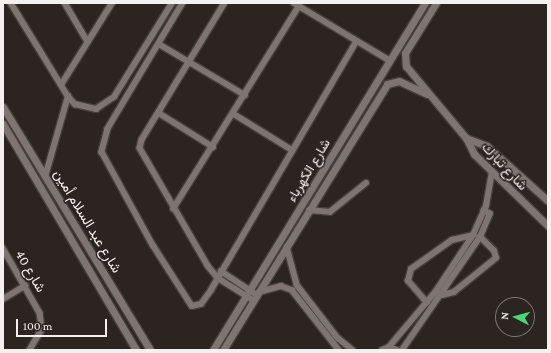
<!DOCTYPE html>
<html>
<head>
<meta charset="utf-8">
<style>
	body { margin:0 }
	#map { position:relative; width:551px; height:353px; overflow:hidden; background:#2c2421; font-family:"Crimson Pro",Vazirmatn,serif }
	div>[style] { position:absolute }
	[style*='--x'] { left:calc(var(--x)*1px); top:calc(var(--y)*1px); width:calc(var(--w)*1px); rotate:calc(var(--a)*1deg) }
	.roads { filter:drop-shadow(1px 0 #463f3d) drop-shadow(-1px 0 #463f3d) drop-shadow(0 1px #463f3d) drop-shadow(0 -1px #463f3d) }
	.minor>* { height:5.5px; margin:-2.75px; padding:0 2.75px; transform-origin:2.75px; border-radius:2.75px; background:#7e7471 }
	.tertiary>* { height:7px; margin:-3.5px; padding:0 3.5px; transform-origin:3.5px; border-radius:3.5px; background:#7e7471 }
	span { translate:-50% -50%; white-space:nowrap; text-align:center; line-height:1.15; -webkit-text-stroke:3px #2c2421; paint-order:stroke }
	.street-label { font-size:14px; color:#f5efee }
	.frame { position:absolute; inset:0; border:4px solid #f5efee; pointer-events:none }
	.north { position:absolute; left:495px; top:297px; width:40px; height:40px; box-sizing:border-box; background:#2c2421; border:1px solid #7c7573; border-radius:50%; rotate:276deg; font-size:11px; font-weight:700; line-height:16px; text-align:center; color:#f5efee }
	.north::after { content:''; display:block; margin:auto; width:14px; height:18px; background:#49d778; clip-path:polygon(50% 0,100% 100%,50% 72%,0 100%) }
	.scale { position:absolute; left:16px; top:319px; width:91px; height:18px; box-sizing:border-box; border:2px solid #f5efee; border-top:0; padding-left:5px; font-size:12px; line-height:14px; white-space:nowrap; color:#f5efee; -webkit-text-stroke:3px #2c2421; paint-order:stroke }
</style>
</head>
<body>
<div id="map">
	<div class="roads">
		<div class="minor">
			<div style="--x:11;--y:3;--w:109;--a:58.5"></div>
			<div style="--x:68;--y:96;--w:11;--a:49"></div>
			<div style="--x:75;--y:104;--w:22;--a:13"></div>
			<div style="--x:96;--y:109;--w:22;--a:-34"></div>
			<div style="--x:114;--y:97;--w:110;--a:-58.3"></div>
			<div style="--x:65;--y:3;--w:45;--a:59.5"></div>
			<div style="--x:183;--y:3;--w:147;--a:120.8"></div>
			<div style="--x:108;--y:129;--w:24;--a:105"></div>
			<div style="--x:102;--y:152;--w:106;--a:61.3"></div>
			<div style="--x:153;--y:245;--w:72;--a:57.4"></div>
			<div style="--x:192;--y:306;--w:9;--a:-13"></div>
			<div style="--x:201;--y:304;--w:17;--a:-54"></div>
			<div style="--x:211;--y:290;--w:287;--a:-59.7"></div>
			<div style="--x:225;--y:3;--w:160;--a:121.2"></div>
			<div style="--x:142;--y:140;--w:8;--a:104"></div>
			<div style="--x:140;--y:148;--w:136;--a:60"></div>
			<div style="--x:208;--y:266;--w:16;--a:50"></div>
			<div style="--x:218;--y:278;--w:41;--a:32.2"></div>
			<div style="--x:294;--y:3;--w:111;--a:31"></div>
			<div style="--x:159;--y:44;--w:100;--a:30.7"></div>
			<div style="--x:61;--y:85;--w:97;--a:-58.1"></div>
			<div style="--x:159;--y:113;--w:64;--a:32.2"></div>
			<div style="--x:234;--y:114;--w:68;--a:31.8"></div>
			<div style="--x:45;--y:177;--w:84;--a:-74.1"></div>
			<div style="--x:173;--y:209;--w:239;--a:-58.2"></div>
			<div style="--x:309;--y:210;--w:21;--a:5"></div>
			<div style="--x:330;--y:212;--w:46;--a:-38.9"></div>
			<div style="--x:287;--y:247;--w:39;--a:75"></div>
			<div style="--x:297;--y:285;--w:67;--a:52.3"></div>
			<div style="--x:338;--y:338;--w:19;--a:39"></div>
			<div style="--x:3;--y:248;--w:75;--a:60.4"></div>
			<div style="--x:40;--y:313;--w:17;--a:83"></div>
			<div style="--x:42;--y:330;--w:23;--a:121"></div>
			<div style="--x:221;--y:271;--w:43;--a:33.7"></div>
			<div style="--x:259;--y:292;--w:23;--a:-15"></div>
			<div style="--x:281;--y:286;--w:12;--a:20"></div>
			<div style="--x:292;--y:290;--w:76;--a:51.9"></div>
			<div style="--x:442;--y:295;--w:12;--a:-14"></div>
			<div style="--x:454;--y:292;--w:54;--a:-39"></div>
			<div style="--x:496;--y:258;--w:7;--a:-106"></div>
			<div style="--x:494;--y:251;--w:20;--a:-135"></div>
			<div style="--x:3;--y:299;--w:26;--a:-31"></div>
			<div style="--x:427;--y:303;--w:29;--a:-131"></div>
			<div style="--x:408;--y:281;--w:12;--a:-76"></div>
			<div style="--x:411;--y:269;--w:50;--a:-35.3"></div>
			<div style="--x:452;--y:240;--w:22;--a:-13"></div>
			<div style="--x:389;--y:347;--w:73;--a:-50"></div>
			<div style="--x:436;--y:291;--w:67;--a:-56.5"></div>
			<div style="--x:473;--y:235;--w:32;--a:-66"></div>
			<div style="--x:486;--y:206;--w:35;--a:-80"></div>
			<div style="--x:382;--y:350;--w:8;--a:-23"></div>
			<div style="--x:389;--y:347;--w:9;--a:21"></div>
			<div style="--x:402;--y:350;--w:137;--a:-55.4"></div>
			<div style="--x:480;--y:237;--w:25;--a:-67"></div>
			<div style="--x:490;--y:214;--w:7;--a:-153"></div>
		</div>
		<div class="tertiary">
			<div style="--x:436;--y:3;--w:59;--a:121.8"></div>
			<div style="--x:405;--y:53;--w:13;--a:86"></div>
			<div style="--x:406;--y:66;--w:94;--a:50.2"></div>
			<div style="--x:466;--y:138;--w:18;--a:63"></div>
			<div style="--x:474;--y:154;--w:103;--a:44.2"></div>
			<div style="--x:3;--y:107;--w:284;--a:58.8"></div>
			<div style="--x:3;--y:124;--w:262;--a:59.5"></div>
			<div style="--x:466;--y:138;--w:22;--a:21"></div>
			<div style="--x:487;--y:146;--w:82;--a:42"></div>
			<div style="--x:213;--y:350;--w:407;--a:-58.6"></div>
			<div style="--x:223;--y:350;--w:312;--a:-58.3"></div>
			<div style="--x:387;--y:84;--w:12;--a:-14"></div>
			<div style="--x:399;--y:81;--w:31;--a:25"></div>
		</div>
	</div>
	<div class="street-label">
		<span style="left:505px;top:166px;rotate:47deg">شارع تبارك</span>
		<span style="left:308px;top:170px;rotate:-59deg">شارع الكهرباء</span>
		<span style="left:88px;top:221px;rotate:59deg">شارع عبد السلام أمين</span>
		<span style="left:31px;top:271px;rotate:60deg">شارع 40</span>
	</div>
	<div class="frame"></div>
	<div class="north">N</div>
	<div class="scale">100 m</div>
</div>
</body>
</html>
